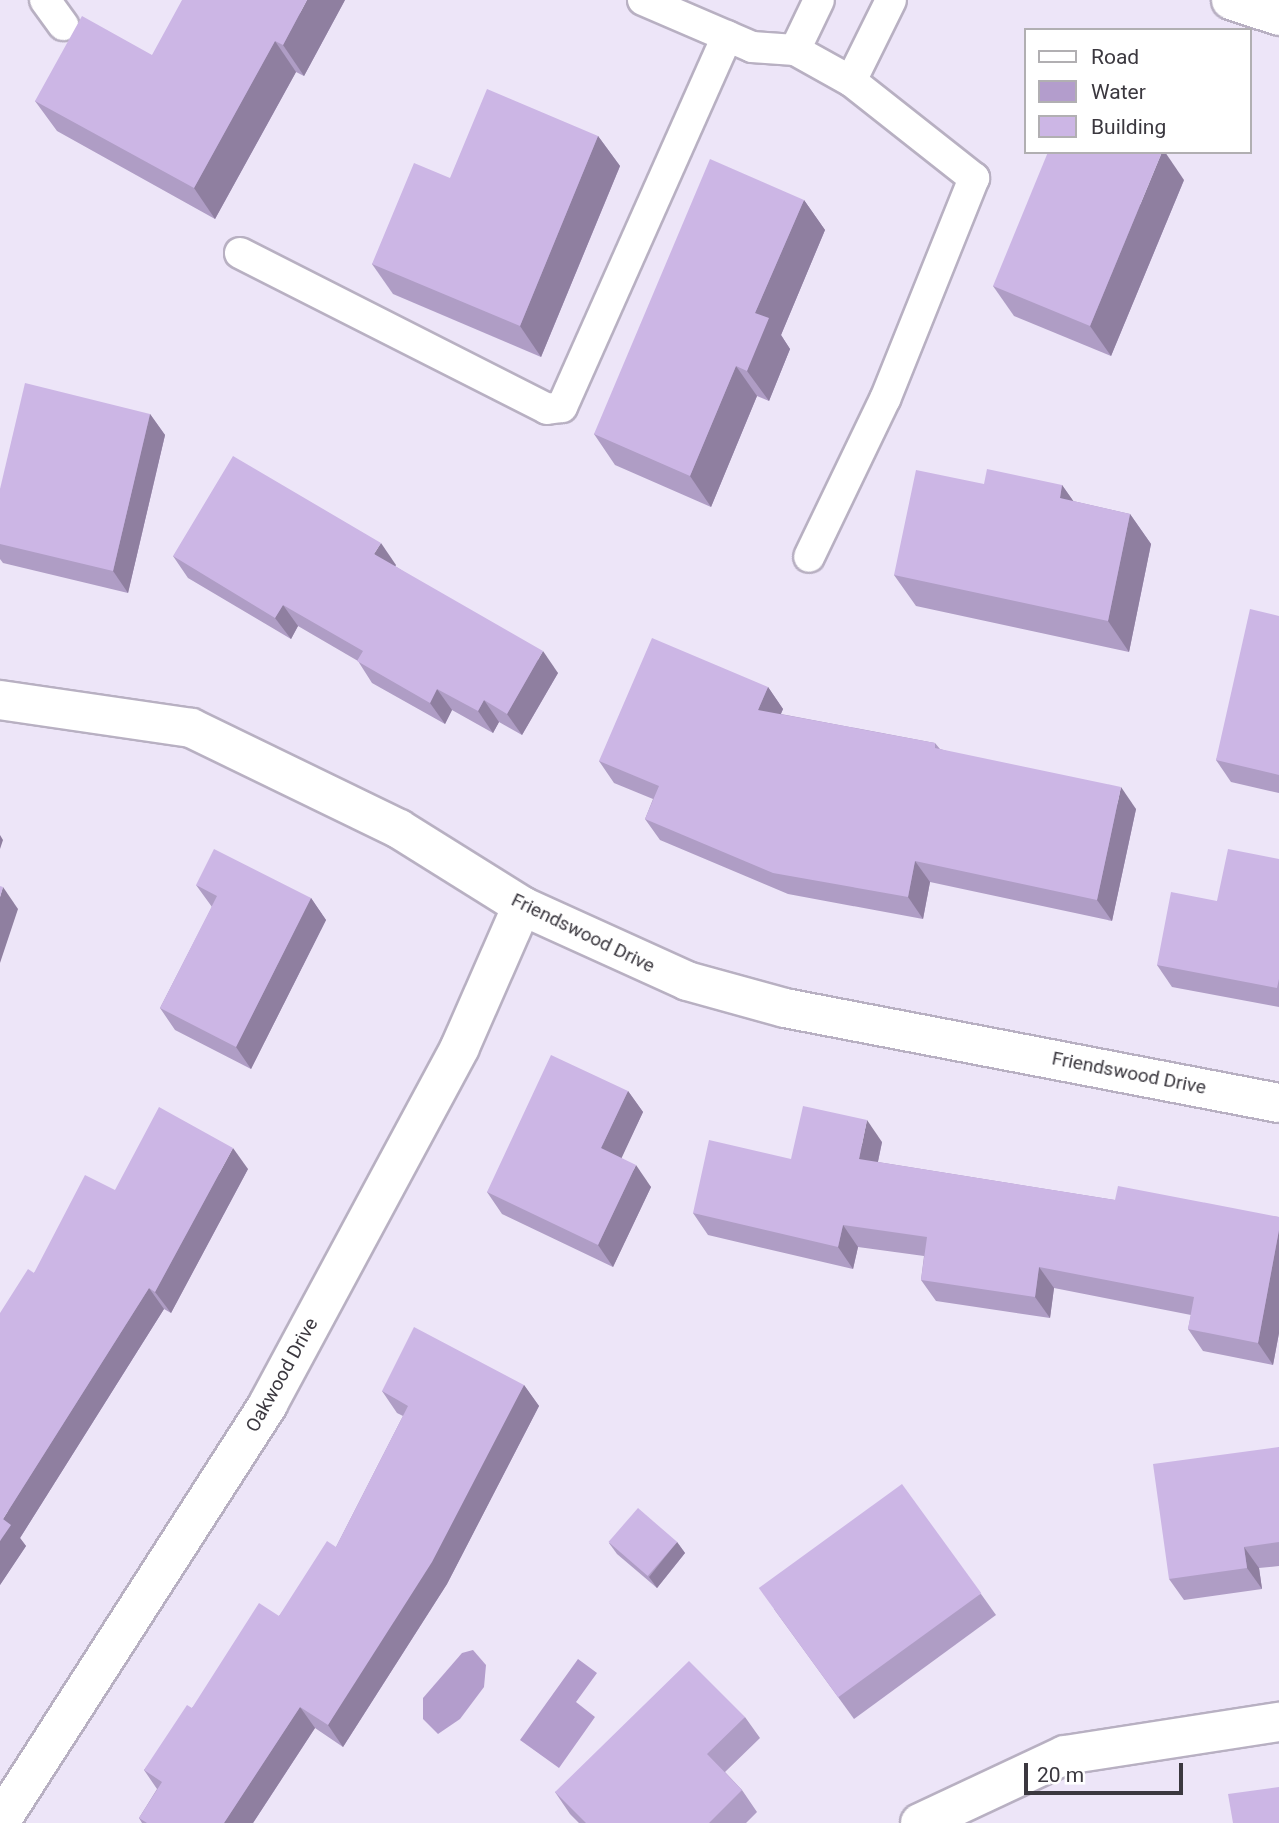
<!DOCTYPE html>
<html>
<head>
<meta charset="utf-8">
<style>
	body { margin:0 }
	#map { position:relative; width:1279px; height:1823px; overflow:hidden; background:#ede5f8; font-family:Roboto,sans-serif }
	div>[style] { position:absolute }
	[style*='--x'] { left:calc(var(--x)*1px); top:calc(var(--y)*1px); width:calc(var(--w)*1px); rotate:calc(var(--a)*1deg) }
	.water>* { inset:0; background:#b39dcc }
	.roads { filter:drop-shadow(2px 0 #b8b0c2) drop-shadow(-2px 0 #b8b0c2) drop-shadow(0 2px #b8b0c2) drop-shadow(0 -2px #b8b0c2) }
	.lane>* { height:30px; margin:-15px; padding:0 15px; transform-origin:15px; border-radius:15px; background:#fff }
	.street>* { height:38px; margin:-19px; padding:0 19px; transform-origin:19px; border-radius:19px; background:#fff }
	.secondary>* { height:38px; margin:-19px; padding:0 19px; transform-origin:19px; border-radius:19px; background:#fff }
	.wall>* { inset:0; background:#af9dc5 }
	.shaded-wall>* { inset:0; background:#8f7fa0 }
	.building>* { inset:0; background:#ccb6e5; transform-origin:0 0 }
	span { translate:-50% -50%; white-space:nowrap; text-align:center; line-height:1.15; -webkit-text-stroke:5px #fff; paint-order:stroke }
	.street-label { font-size:19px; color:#3b383f }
	.legend { position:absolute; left:1024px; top:28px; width:228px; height:126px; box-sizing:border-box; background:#fff; border:2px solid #b1afb2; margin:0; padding:9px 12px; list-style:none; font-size:21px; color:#3b383f }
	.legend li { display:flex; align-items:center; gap:14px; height:35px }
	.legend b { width:35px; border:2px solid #b1afb2 }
	.scale { position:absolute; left:1024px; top:1763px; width:159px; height:32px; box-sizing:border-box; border:4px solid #3b383f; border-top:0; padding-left:9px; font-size:21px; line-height:24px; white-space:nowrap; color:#3b383f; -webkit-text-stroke:5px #fff; paint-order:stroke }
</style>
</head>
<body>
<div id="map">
	<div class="water">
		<div style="clip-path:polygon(473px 1650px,486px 1665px,484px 1687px,460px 1719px,438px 1734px,423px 1719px,423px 1698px,462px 1653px)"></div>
		<div style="clip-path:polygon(578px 1659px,597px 1673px,576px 1702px,595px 1717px,559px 1768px,520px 1740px)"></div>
	</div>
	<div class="roads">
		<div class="lane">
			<div style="--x:45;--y:0;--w:31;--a:54"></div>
			<div style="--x:643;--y:0;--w:119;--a:23.3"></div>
			<div style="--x:752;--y:47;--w:43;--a:4"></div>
			<div style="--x:795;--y:50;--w:64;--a:29"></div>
			<div style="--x:851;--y:81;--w:157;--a:38.3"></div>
			<div style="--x:974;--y:178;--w:238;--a:111.9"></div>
			<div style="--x:885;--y:399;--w:175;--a:115.7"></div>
			<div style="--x:795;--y:50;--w:55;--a:-64.4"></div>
			<div style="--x:851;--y:81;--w:90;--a:-63.7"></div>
			<div style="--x:240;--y:253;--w:344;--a:26.9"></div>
			<div style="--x:547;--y:409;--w:15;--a:-8"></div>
			<div style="--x:562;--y:407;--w:406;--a:-66"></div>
		</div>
		<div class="street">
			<div style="--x:0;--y:700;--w:193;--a:8.3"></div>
			<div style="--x:191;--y:728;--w:231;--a:25.9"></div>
			<div style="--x:399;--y:829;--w:145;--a:32"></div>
			<div style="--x:522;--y:906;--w:181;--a:24.4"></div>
			<div style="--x:687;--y:981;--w:102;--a:15.4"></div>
			<div style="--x:785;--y:1008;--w:503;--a:10.89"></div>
			<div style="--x:0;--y:1822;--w:497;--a:-57.3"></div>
			<div style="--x:268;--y:1404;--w:405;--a:-61.7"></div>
			<div style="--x:460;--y:1047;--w:154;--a:-66.3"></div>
			<div style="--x:920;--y:1823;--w:160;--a:-25.1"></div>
			<div style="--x:1065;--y:1755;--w:217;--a:-8.8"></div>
		</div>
		<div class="secondary">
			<div style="--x:1231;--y:0;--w:51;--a:18.4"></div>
		</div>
	</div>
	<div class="wall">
		<div style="clip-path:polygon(345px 0,304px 76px,296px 72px,215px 219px,57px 131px,35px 101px,152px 55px)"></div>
		<div style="clip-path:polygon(598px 136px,620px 166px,541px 357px,393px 294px,372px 264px,450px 178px)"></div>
		<div style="clip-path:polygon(1184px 180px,1111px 356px,1014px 316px,993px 286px)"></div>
		<div style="clip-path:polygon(804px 200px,825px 230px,781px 335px,790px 349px,769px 401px,757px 396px,711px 507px,615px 465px,594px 434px)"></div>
		<div style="clip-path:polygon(150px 414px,165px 435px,128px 593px,3px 563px,0 559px,0 489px)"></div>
		<div style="clip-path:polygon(984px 484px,1062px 485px,1073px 501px,1130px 514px,1151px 544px,1129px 652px,916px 606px,894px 575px)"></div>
		<div style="clip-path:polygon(173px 556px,396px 565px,395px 566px,558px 673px,522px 735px,499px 722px,493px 733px,452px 710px,445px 724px,372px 683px,358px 661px,298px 626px,291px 639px,188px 578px)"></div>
		<div style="clip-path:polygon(1279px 616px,1279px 793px,1231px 782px,1216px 760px)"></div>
		<div style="clip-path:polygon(768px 687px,783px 709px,781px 714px,935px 743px,940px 749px,1136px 809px,1112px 921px,930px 882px,923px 919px,788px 894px,660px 840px,645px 819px,653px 799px,614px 783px,599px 761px)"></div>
		<div style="clip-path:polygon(1279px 859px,1279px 1007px,1172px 987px,1157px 965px,1217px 901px)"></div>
		<div style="clip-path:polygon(196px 885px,311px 898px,326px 920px,251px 1069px,175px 1030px,160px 1008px,212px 907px)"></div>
		<div style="clip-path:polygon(628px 1091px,643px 1112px,621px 1158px,651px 1187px,613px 1267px,502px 1214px,487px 1192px)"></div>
		<div style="clip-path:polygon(882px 1142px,878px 1162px,1115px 1200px,1279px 1217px,1279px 1333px,1273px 1365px,1203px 1351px,1188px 1329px,1191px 1315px,1054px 1288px,1050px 1318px,936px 1301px,921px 1280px,924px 1256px,858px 1247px,853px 1269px,708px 1235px,693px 1213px,791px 1159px)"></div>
		<div style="clip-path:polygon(248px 1169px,171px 1313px,164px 1309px,20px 1538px,26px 1546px,0 1585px,34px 1273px,115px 1190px)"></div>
		<div style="clip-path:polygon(524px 1385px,539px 1406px,447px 1584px,343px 1747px,315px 1728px,253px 1823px,142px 1823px,139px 1818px,157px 1789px,144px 1770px,192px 1708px,279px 1616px,336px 1547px,403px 1416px,397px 1413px,382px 1391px)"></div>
		<div style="clip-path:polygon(1279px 1447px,1279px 1566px,1259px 1568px,1262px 1589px,1184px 1600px,1169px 1579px)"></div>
		<div style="clip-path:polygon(677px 1542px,685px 1553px,657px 1588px,617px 1554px,609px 1543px)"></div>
		<div style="clip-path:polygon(981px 1594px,996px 1615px,854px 1719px,774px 1609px)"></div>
		<div style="clip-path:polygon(745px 1717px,760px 1738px,725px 1772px,742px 1790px,757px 1812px,746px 1823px,579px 1823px,570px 1814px,555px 1792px)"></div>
	</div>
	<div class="shaded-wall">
		<div style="clip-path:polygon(307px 0,345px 0,304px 76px,283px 45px)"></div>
		<div style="clip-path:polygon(275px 41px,296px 72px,215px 219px,194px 188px)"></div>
		<div style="clip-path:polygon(598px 136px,620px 166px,541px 357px,520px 326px)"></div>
		<div style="clip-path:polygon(1162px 152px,1165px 152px,1184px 180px,1111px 356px,1090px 326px)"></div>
		<div style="clip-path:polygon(804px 200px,825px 230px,781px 335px,790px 349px,769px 401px,747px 371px,755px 313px)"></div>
		<div style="clip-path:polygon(736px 366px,757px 396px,711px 507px,690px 476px)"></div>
		<div style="clip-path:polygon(150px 414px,165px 435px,128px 593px,113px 571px)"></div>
		<div style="clip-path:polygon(1062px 485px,1084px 516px,1060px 498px)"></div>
		<div style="clip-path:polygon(1130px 514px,1151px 544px,1129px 652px,1108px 621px)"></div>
		<div style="clip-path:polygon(381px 543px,396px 565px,389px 575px,374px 554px)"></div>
		<div style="clip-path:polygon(283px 605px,298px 626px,291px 639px,275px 618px)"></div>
		<div style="clip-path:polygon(543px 651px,558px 673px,522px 735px,507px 714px)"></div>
		<div style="clip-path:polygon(768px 687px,783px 709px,773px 731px,758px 710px)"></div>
		<div style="clip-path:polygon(437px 689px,452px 710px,445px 724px,430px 703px)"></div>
		<div style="clip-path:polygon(484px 700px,499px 722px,493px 733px,478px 711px)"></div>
		<div style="clip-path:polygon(1121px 787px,1136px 809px,1112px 921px,1097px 900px)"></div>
		<div style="clip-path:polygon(0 835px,3px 840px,0 849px)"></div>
		<div style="clip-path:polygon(915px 861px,930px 882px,923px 919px,908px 897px)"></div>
		<div style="clip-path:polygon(3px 887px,18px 909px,0 963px,0 897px)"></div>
		<div style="clip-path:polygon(311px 898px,326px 920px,251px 1069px,236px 1047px)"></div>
		<div style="clip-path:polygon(628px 1091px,643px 1112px,616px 1170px,601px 1148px)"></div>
		<div style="clip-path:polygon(867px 1120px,882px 1142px,874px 1180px,859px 1159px)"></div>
		<div style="clip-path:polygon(233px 1148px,248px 1169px,171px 1313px,155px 1292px)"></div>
		<div style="clip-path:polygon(636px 1165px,651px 1187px,613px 1267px,598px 1245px)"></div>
		<div style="clip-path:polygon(843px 1225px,858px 1247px,853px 1269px,838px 1247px)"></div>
		<div style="clip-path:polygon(1279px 1230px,1279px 1333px,1273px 1365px,1258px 1343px)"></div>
		<div style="clip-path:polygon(1039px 1267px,1054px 1288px,1050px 1318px,1035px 1297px)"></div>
		<div style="clip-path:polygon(149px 1288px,164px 1309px,20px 1538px,26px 1546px,0 1585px,0 1541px,3px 1519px)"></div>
		<div style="clip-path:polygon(524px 1385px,539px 1406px,447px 1584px,343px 1747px,328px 1725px)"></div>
		<div style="clip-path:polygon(677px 1542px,685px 1553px,657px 1588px,649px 1577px)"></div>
		<div style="clip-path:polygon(1244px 1547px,1259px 1568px,1262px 1589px,1247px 1568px)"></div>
		<div style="clip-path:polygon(300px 1707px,315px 1728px,253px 1823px,224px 1823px)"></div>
	</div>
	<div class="building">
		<div style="clip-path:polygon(182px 0,307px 0,283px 45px,275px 41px,194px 188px,35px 101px,82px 16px,152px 55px)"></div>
		<div style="clip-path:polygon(487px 89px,598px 136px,520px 326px,372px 264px,414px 163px,450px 178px)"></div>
		<div style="clip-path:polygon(1048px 152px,1162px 152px,1090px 326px,993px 286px)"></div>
		<div style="clip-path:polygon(710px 159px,804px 200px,755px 313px,769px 318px,747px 371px,736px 366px,690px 476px,594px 434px)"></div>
		<div style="clip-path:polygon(25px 383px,150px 414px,113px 571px,0 544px,0 489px)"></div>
		<div style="clip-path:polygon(233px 456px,381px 543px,374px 554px,543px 651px,507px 714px,484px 700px,478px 711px,437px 689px,430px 703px,357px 661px,363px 651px,283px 605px,275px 618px,173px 556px)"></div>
		<div style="clip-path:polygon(987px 469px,1062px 485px,1060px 498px,1130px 514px,1108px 621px,894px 575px,916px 470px,984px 484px)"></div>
		<div style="clip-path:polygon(1250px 609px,1279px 616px,1279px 775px,1216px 760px)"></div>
		<div style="clip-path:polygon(652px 638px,768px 687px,758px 710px,935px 743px,935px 748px,1121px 787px,1097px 900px,915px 861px,908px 897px,773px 873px,645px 819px,659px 786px,599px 761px)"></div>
		<div style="clip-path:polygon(214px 849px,311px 898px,236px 1047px,160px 1008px,217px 896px,196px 885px)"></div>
		<div style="clip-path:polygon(1228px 849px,1279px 859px,1279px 979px,1277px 988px,1157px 965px,1171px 892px,1217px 901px)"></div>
		<div style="clip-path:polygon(0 886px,3px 887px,0 897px)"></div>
		<div style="clip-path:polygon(551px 1055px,628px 1091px,601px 1148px,636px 1165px,598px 1245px,487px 1192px)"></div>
		<div style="clip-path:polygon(803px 1106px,867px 1120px,859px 1159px,1115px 1200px,1118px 1186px,1279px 1217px,1279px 1230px,1258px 1343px,1188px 1329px,1194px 1297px,1039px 1267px,1035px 1297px,921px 1280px,927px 1237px,843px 1225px,838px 1247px,693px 1213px,709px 1140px,791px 1159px)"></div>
		<div style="clip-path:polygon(159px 1107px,233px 1148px,155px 1292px,149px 1288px,3px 1519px,11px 1525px,0 1541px,0 1313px,28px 1269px,34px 1273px,85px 1175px,115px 1190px)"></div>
		<div style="clip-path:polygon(414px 1327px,524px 1385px,432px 1562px,328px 1725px,300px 1707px,224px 1823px,147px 1823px,139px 1818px,162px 1782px,144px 1770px,187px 1705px,192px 1708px,259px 1603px,279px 1616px,327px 1541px,336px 1547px,408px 1406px,382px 1391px)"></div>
		<div style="clip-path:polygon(1279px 1447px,1279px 1542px,1244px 1547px,1247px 1568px,1169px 1579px,1153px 1464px)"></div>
		<div style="left:902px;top:1484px;width:135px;height:177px;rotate:54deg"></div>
		<div style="left:638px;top:1508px;width:52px;height:45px;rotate:41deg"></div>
		<div style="clip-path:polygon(689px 1661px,745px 1717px,707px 1754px,742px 1790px,709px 1823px,586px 1823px,555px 1792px)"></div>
		<div style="clip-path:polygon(1279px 1787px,1279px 1823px,1233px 1823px,1228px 1794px)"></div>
	</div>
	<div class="street-label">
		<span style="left:583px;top:933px;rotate:26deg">Friendswood Drive</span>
		<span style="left:1129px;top:1073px;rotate:11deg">Friendswood Drive</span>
		<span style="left:282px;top:1375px;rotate:-61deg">Oakwood Drive</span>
	</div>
	<ul class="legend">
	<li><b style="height:9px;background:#fff"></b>Road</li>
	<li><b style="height:19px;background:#b39dcc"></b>Water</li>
	<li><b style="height:19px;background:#ccb6e5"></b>Building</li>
	</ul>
	<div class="scale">20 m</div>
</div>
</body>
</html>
